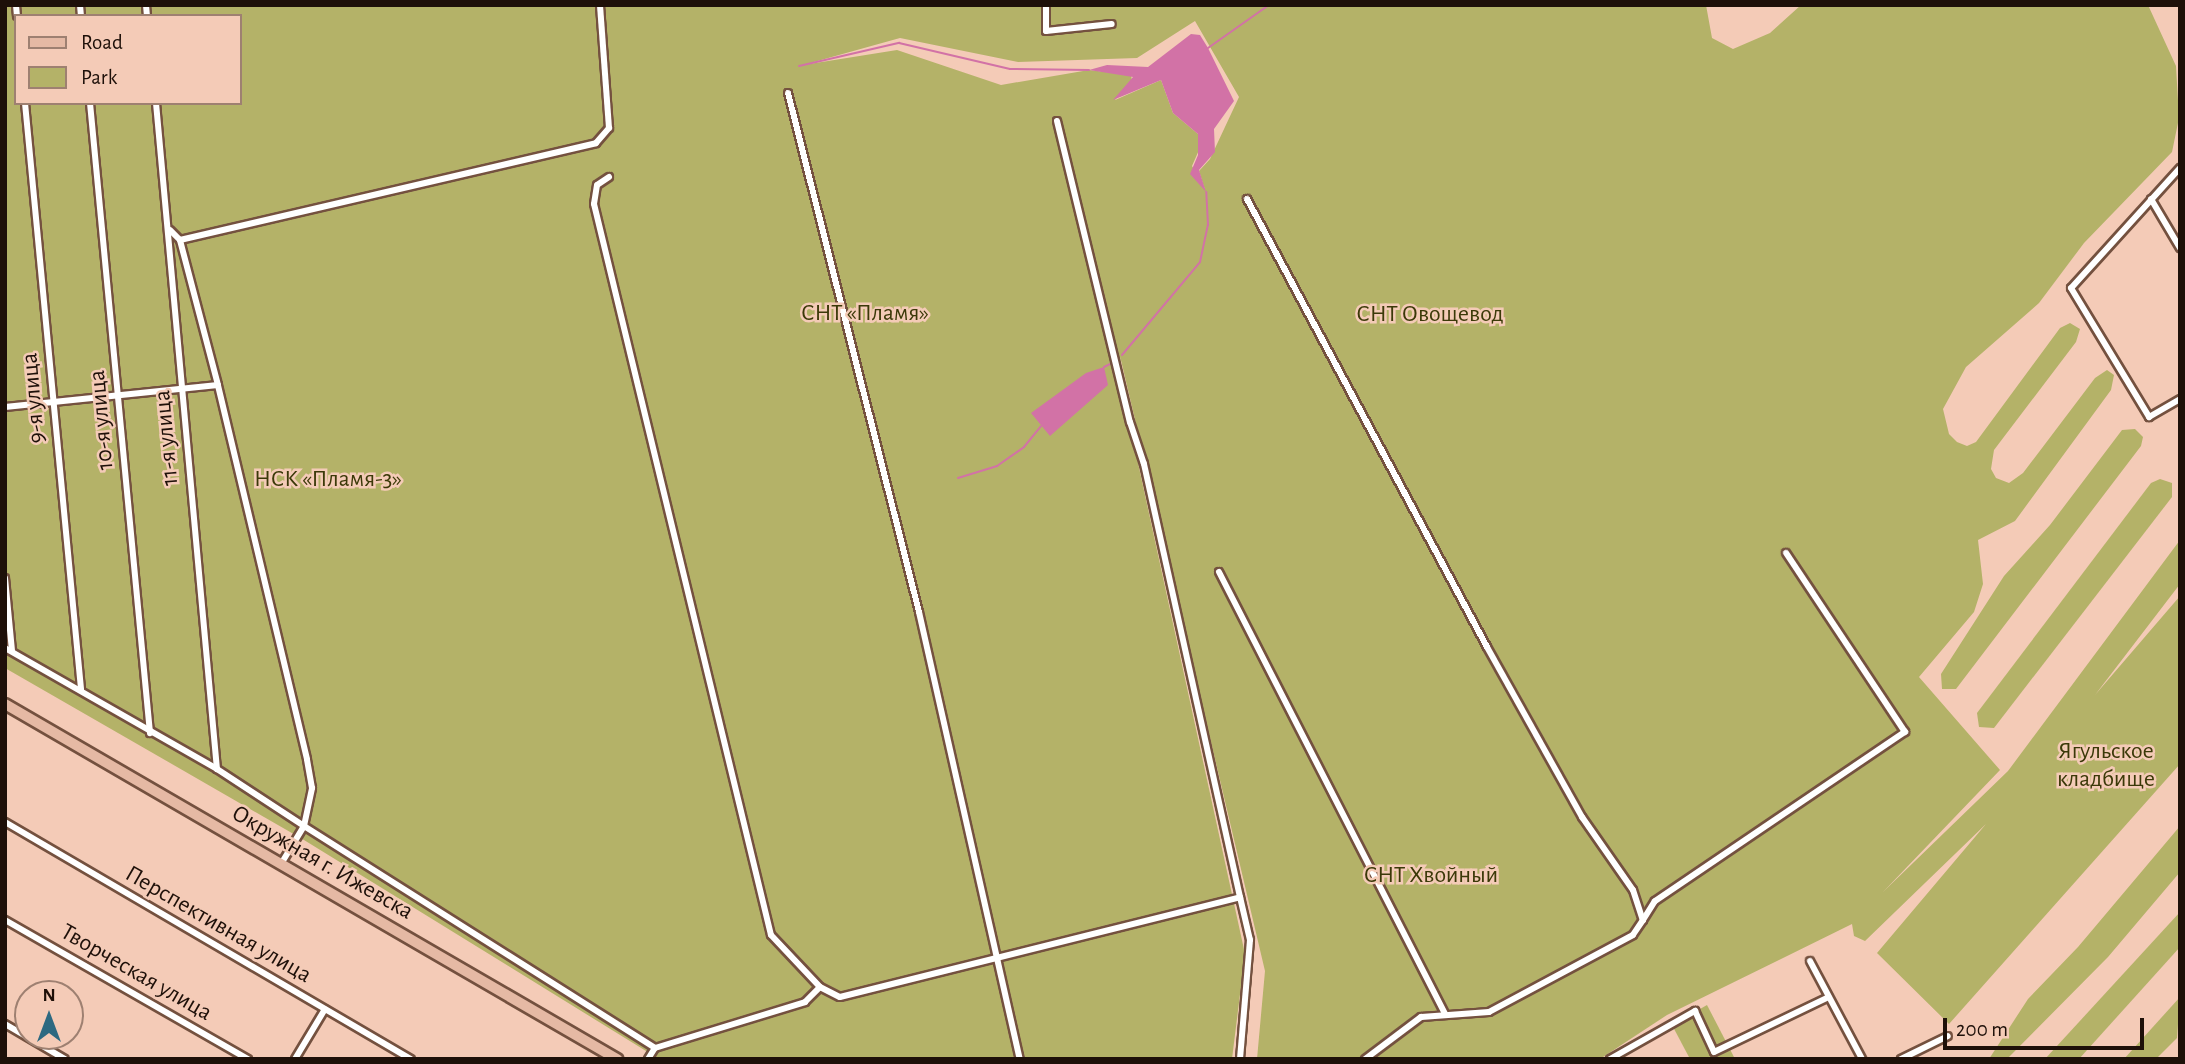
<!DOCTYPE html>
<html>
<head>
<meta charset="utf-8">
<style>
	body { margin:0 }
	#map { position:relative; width:2185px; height:1064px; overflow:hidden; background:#f4cbb7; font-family:"Alegreya Sans",sans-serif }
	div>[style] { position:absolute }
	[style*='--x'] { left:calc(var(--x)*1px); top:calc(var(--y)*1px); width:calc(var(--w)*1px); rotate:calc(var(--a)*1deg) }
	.green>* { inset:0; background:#b4b268 }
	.water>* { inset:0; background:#d272a6 }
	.stream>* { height:2px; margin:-1px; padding:0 1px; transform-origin:1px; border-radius:1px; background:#d272a6 }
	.roads { filter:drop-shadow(2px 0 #74513f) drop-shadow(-2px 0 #74513f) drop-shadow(0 2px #74513f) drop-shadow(0 -2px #74513f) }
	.minor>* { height:6px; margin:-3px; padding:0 3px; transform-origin:3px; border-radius:3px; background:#fff }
	.primary>* { height:10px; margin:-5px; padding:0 5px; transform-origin:5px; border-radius:5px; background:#e5b9a4 }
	span { translate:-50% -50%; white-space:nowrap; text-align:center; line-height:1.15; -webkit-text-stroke:5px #f4cbb7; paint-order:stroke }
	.park-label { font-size:24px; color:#3b3908 }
	.street-label { font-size:24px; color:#1e1009 }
	.frame { position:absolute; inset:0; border:7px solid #1e1009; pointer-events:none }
	.legend { position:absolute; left:14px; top:14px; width:228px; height:91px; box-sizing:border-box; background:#f4cbb7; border:2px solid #9e8071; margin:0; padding:9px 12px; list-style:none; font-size:21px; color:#1e1009 }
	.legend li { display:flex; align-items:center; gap:14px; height:35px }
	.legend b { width:35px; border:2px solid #9e8071 }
	.north { position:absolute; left:14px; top:980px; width:70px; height:70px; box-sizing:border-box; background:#f4cbb7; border:2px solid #9e8071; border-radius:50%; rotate:0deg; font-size:19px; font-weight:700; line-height:28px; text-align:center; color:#1e1009 }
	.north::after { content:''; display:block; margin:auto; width:24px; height:32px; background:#2d6981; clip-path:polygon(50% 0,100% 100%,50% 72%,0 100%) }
	.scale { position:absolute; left:1943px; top:1018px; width:201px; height:32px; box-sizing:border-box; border:4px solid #1e1009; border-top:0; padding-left:9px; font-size:21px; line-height:24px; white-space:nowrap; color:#1e1009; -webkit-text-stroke:5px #f4cbb7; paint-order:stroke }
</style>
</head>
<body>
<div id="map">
	<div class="green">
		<div style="clip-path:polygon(evenodd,5px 5px,1706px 5px,1712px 38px,1733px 49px,1770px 33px,1801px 5px,2148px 5px,2176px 66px,2179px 118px,2172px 152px,2084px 243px,2039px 303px,1966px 367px,1943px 409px,1949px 434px,1957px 442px,1967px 446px,1976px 442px,2060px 328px,2070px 323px,2080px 329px,2076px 342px,1994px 450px,1991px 469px,1996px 478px,2009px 483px,2023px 473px,2095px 378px,2107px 370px,2114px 375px,2111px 390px,2015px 521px,1978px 540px,1983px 584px,1974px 612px,1919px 677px,2000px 770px,1883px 892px,2008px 771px,2180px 540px,2180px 584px,2095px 695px,2180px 596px,2180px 764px,1949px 1024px,1877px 953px,1986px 824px,1865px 941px,1854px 936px,1852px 924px,1667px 1015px,1600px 1059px,1257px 1059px,1265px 971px,1120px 356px,1128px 417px,1245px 954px,1232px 1059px,659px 1059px,304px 840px,5px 668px,5px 5px,16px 16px,240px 16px,240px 103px,16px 103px,16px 16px,5px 5px,1195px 21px,1239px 97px,1210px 159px,1199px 171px,1205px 190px,1192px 166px,1199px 150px,1198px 134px,1173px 113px,1161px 80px,1115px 100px,1132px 81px,1131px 75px,1089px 70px,1001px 85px,897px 50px,803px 65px,900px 38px,1018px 62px,1137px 58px,1195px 21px)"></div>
		<div style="clip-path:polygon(2135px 429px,2143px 437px,2141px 446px,1956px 689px,1942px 689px,1941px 674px,2004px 576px,2050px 525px,2122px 430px)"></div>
		<div style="clip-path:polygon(2160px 479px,2172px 483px,2172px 497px,1994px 728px,1979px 727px,1977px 713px,2151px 483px)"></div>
		<div style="clip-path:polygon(2180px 826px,2180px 872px,2108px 957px,2007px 1059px,1989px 1059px,2028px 999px,2078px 947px)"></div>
		<div style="clip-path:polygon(2180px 912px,2180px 947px,2079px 1059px,2045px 1059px)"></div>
		<div style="clip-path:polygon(2180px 997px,2177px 1038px,2156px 1059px,2124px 1059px)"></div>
		<div style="clip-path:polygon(1707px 1005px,1735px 1059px,1690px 1059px,1672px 1025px)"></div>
	</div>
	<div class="water">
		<div style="clip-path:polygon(1191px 34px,1200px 35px,1208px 48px,1234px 101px,1214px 129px,1215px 152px,1199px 170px,1206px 192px,1190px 174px,1198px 155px,1198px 134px,1173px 113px,1161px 80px,1113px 100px,1133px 77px,1089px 70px,1107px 65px,1148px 67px)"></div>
		<div style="clip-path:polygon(1104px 367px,1108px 385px,1050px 436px,1031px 413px,1086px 373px)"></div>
	</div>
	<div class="stream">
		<div style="--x:1208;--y:48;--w:75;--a:-35.2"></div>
		<div style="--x:799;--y:66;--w:103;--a:-13"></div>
		<div style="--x:899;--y:43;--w:114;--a:13.2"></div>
		<div style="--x:1010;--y:69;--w:79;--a:0.7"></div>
		<div style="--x:1122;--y:355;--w:121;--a:-50"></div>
		<div style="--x:1200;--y:262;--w:38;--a:-78"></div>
		<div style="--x:1208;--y:225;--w:33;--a:-93"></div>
		<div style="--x:1104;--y:367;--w:7;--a:-27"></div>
		<div style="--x:958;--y:478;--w:41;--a:-17.1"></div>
		<div style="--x:997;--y:466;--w:33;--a:-35"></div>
		<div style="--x:1024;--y:447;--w:27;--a:-51"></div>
	</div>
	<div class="roads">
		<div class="minor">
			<div style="--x:16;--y:5;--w:11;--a:85"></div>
			<div style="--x:80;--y:5;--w:11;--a:85"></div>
			<div style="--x:146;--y:5;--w:11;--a:85"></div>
			<div style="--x:1046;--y:5;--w:26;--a:90"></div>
			<div style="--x:1046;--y:31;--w:66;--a:-6.1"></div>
			<div style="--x:788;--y:93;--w:535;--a:75.83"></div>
			<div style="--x:919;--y:612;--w:458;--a:77.3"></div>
			<div style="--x:25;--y:103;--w:589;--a:84.54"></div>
			<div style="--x:90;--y:103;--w:633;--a:84.56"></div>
			<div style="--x:156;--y:103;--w:669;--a:84.77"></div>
			<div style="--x:1057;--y:121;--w:310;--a:76.4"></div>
			<div style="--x:1130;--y:422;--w:44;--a:71.6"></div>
			<div style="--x:1144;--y:464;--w:444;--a:77.5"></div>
			<div style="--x:2180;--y:168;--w:162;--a:132.2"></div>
			<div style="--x:2071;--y:288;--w:151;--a:58.8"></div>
			<div style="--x:2149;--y:417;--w:36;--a:-30"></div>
			<div style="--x:609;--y:177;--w:14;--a:146"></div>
			<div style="--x:597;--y:185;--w:19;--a:99"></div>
			<div style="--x:594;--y:204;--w:752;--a:76.39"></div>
			<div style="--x:771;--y:935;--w:71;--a:46.7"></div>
			<div style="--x:820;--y:987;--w:22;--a:27"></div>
			<div style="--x:840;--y:997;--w:412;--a:-14"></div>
			<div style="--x:1240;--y:897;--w:44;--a:76.9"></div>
			<div style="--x:1250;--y:940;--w:119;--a:94.8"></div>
			<div style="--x:1247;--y:199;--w:508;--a:61.82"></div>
			<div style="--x:1487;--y:647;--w:195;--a:60.8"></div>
			<div style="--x:1582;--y:817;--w:89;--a:55.1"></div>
			<div style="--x:1633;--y:890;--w:32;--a:72"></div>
			<div style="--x:1643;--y:920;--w:18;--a:124"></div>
			<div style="--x:1633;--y:935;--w:163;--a:151.9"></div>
			<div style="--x:1489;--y:1012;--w:68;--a:175.8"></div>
			<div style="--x:1421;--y:1017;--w:70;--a:143.1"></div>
			<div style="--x:2151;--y:199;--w:57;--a:59.4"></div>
			<div style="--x:180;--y:240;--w:427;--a:-13.1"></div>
			<div style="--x:596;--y:143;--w:20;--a:-49"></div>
			<div style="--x:609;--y:128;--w:123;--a:-94.2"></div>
			<div style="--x:5;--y:407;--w:214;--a:-5.9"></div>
			<div style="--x:218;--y:385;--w:150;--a:-104.7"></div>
			<div style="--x:180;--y:240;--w:14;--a:-135"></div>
			<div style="--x:1219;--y:572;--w:496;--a:62.9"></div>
			<div style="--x:5;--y:578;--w:73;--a:84.5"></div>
			<div style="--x:5;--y:648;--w:244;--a:29.7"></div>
			<div style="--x:217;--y:769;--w:104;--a:33.2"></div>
			<div style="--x:304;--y:826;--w:39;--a:-78"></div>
			<div style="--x:312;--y:788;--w:29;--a:-100"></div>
			<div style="--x:307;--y:759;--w:384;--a:-103.4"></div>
			<div style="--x:5;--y:822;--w:470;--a:30.3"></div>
			<div style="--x:281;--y:864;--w:44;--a:-58.8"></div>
			<div style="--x:304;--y:826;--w:415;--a:32.3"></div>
			<div style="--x:5;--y:920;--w:280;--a:29.8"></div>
			<div style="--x:1643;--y:920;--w:22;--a:-58"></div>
			<div style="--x:1655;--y:901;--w:302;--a:-34.1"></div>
			<div style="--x:1905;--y:732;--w:215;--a:-123.6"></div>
			<div style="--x:1810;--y:961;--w:111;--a:62"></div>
			<div style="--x:5;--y:1024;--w:69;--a:30.3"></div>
			<div style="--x:295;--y:1059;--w:58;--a:-59"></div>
			<div style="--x:648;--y:1059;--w:13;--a:-58"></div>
			<div style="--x:655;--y:1048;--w:157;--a:-17"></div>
			<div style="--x:805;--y:1002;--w:21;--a:-45"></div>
			<div style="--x:1610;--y:1059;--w:98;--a:-29.5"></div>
			<div style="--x:1695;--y:1011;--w:45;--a:65.1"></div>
			<div style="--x:1714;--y:1052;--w:127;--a:-25.6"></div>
			<div style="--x:1901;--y:1059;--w:52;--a:-26.1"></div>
		</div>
		<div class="primary">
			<div style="--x:5;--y:704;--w:708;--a:30.12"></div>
		</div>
	</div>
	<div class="park-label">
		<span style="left:865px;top:314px">СНТ «Пламя»</span>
		<span style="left:1430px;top:315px">СНТ Овощевод</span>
		<span style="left:328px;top:480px">НСК «Пламя-3»</span>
		<span style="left:2106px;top:766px">Ягульское<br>кладбище</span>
		<span style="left:1431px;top:876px">СНТ Хвойный</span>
	</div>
	<div class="street-label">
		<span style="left:34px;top:398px;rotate:-95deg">9-я улица</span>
		<span style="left:102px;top:420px;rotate:-95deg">10-я улица</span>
		<span style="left:167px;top:438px;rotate:-95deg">11-я улица</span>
		<span style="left:322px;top:863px;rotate:30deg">Окружная г. Ижевска</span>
		<span style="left:218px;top:925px;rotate:30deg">Перспективная улица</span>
		<span style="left:136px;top:973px;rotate:30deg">Творческая улица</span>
	</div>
	<div class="frame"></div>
	<ul class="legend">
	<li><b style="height:9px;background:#e5b9a4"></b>Road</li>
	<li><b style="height:19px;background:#b4b268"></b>Park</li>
	</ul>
	<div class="north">N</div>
	<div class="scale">200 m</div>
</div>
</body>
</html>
